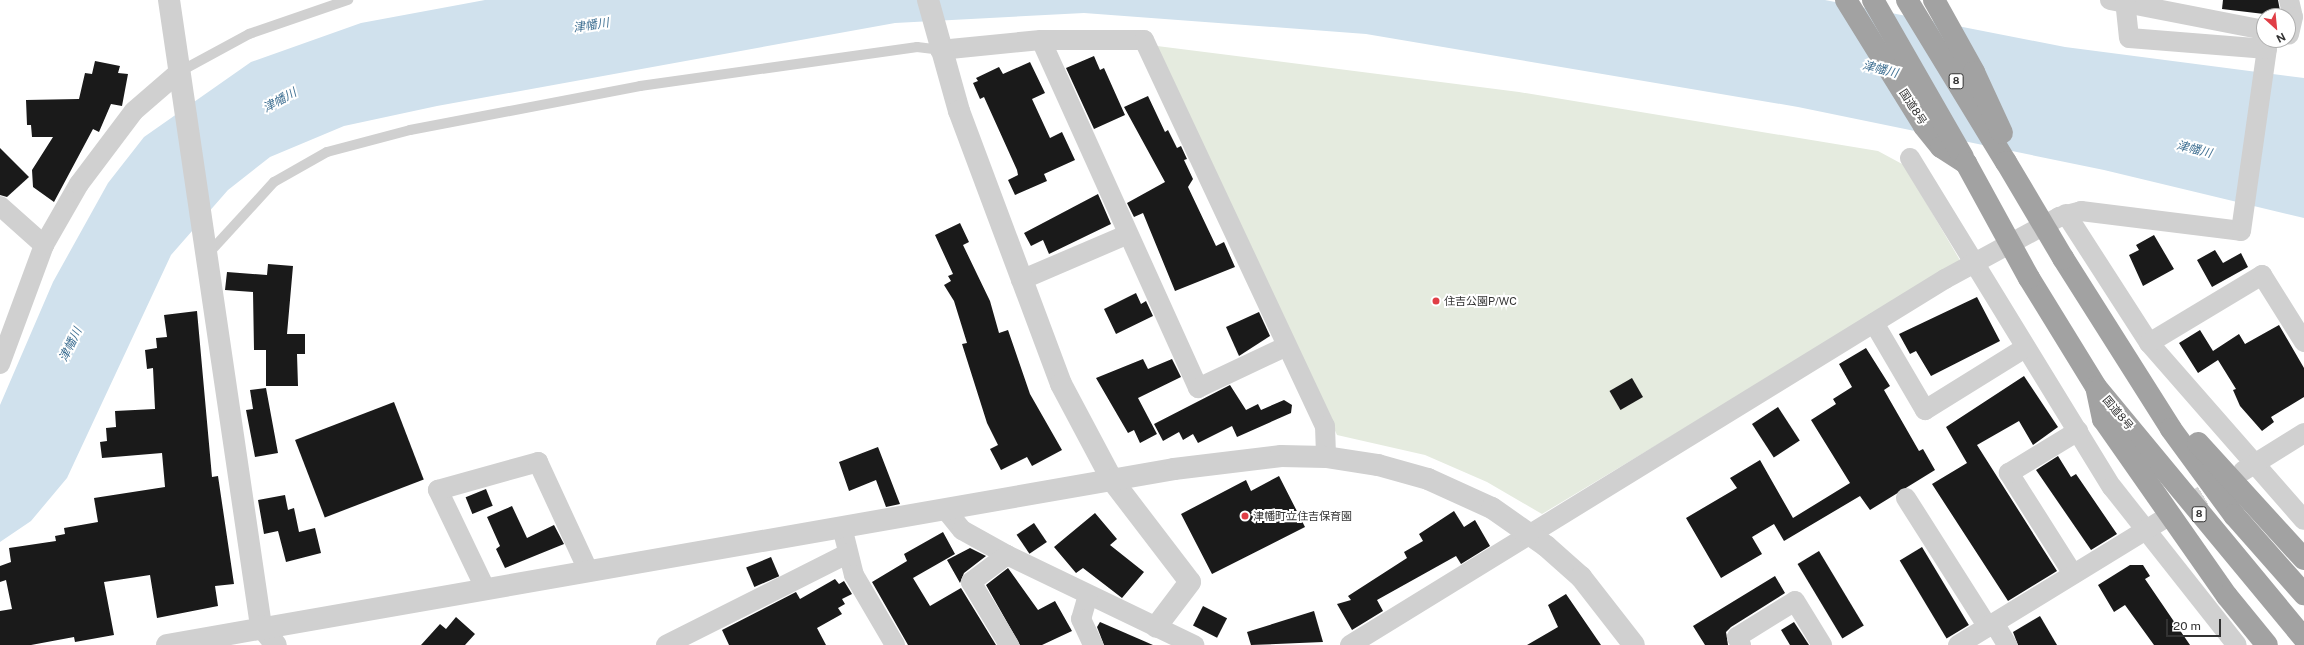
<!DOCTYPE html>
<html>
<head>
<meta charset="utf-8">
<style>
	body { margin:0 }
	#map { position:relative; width:2304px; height:645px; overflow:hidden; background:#fff; font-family:"Public Sans","Noto Sans JP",sans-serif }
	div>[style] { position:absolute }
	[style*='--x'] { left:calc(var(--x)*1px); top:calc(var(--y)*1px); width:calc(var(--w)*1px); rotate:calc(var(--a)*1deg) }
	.green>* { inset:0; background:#e5ebdf }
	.water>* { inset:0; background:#d0e1ed }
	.building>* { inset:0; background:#1a1a1a; transform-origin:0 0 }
	.minor-tunnel>* { height:20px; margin-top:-10px; transform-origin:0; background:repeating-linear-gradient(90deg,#d6d6d6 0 20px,transparent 0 30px) }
	.service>* { height:10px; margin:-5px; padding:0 5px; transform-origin:5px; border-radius:5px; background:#d0d0d0 }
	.minor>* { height:20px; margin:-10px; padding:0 10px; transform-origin:10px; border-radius:10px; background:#d0d0d0 }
	.tertiary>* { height:22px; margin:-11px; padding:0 11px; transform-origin:11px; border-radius:11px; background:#d0d0d0 }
	.trunk>* { height:22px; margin:-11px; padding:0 11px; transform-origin:11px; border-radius:11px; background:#a2a2a2 }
	.trunk-bridge>* { height:22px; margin:-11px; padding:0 11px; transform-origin:11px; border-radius:11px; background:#a2a2a2 }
	.dots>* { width:11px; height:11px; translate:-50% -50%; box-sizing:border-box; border:2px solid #fff; border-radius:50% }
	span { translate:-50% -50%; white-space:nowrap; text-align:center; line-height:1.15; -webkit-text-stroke:4px #fff; paint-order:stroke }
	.shield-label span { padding:1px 3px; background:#fff; border:1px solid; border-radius:3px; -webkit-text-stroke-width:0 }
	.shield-label { font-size:10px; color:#333; font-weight:700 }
	.street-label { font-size:11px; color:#333 }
	.poi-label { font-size:11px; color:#333 }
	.left { translate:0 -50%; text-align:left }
	.water-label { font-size:12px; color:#427294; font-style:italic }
	.north { position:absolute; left:2256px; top:8px; width:40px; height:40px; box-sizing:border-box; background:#fff; border:1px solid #adadad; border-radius:50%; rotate:153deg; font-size:11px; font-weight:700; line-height:16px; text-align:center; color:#333 }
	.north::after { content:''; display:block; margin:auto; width:14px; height:18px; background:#e03e46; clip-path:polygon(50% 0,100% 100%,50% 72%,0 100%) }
	.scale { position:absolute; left:2166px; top:619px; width:55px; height:18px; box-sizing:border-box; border:2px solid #333; border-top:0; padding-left:5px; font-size:12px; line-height:14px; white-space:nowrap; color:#333; -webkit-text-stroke:3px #fff; paint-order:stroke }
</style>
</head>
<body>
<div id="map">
	<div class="green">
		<div style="clip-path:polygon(1157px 46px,1519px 92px,1878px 151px,1904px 165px,1961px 262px,1542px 514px,1487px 482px,1425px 455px,1337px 435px)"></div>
	</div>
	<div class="water">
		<div style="clip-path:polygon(485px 0,1825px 0,2065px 47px,2304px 78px,2304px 218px,2104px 170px,1798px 107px,1366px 34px,1084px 13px,895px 23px,437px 106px,344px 126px,270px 157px,228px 190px,171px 255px,67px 478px,31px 521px,0 542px,0 405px,53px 282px,108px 183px,144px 137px,251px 62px,361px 23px)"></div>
	</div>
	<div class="building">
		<div style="clip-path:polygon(2223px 0,2278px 0,2281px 16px,2222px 9px)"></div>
		<div style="clip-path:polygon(1094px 56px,1100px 70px,1104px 68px,1125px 115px,1094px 129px,1066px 68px)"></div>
		<div style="clip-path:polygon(95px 61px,120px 66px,118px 73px,128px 74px,122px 106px,111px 104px,99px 132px,93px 129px,54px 202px,33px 187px,32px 170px,53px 137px,32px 137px,31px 125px,27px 125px,26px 100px,79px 99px,85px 73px,92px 74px)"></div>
		<div style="clip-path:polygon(1030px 62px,1045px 93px,1032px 99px,1050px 138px,1062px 132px,1075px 160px,1044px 174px,1047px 181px,1015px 195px,1008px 180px,1018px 175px,1017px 170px,984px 97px,980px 99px,973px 83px,978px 81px,976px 78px,999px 67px,1003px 74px)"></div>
		<div style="clip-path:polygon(1148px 96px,1165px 132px,1168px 130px,1177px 148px,1181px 146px,1187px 159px,1184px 160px,1193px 179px,1188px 187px,1216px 246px,1224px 242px,1235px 267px,1175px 291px,1143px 213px,1134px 217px,1127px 203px,1165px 182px,1124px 107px)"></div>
		<div style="clip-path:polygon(0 148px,29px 177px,7px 197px,0 195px)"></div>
		<div style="clip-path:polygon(1098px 194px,1111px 224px,1049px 254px,1043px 240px,1031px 246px,1024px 233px)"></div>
		<div style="clip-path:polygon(960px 223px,969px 242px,963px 245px,990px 301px,999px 333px,1008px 330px,1030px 394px,1062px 450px,1032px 466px,1027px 457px,1001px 470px,990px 449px,998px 445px,987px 423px,962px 344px,967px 343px,954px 301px,944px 285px,951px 281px,948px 276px,953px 274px,935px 235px)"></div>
		<div style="clip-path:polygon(2154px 235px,2174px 269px,2143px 286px,2129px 255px,2139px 250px,2136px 245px)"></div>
		<div style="clip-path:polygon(2215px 250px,2223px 263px,2241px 253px,2248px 267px,2212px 287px,2197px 260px)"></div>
		<div style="clip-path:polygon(268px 264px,293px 266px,287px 334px,305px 334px,305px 354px,297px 354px,298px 386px,266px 386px,266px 350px,254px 350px,253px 292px,225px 290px,227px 272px,267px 275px)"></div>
		<div style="clip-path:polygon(1136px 293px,1141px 304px,1146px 301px,1153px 316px,1116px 334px,1104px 309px)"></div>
		<div style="clip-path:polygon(1977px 297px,2000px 341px,1931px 376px,1916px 351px,1910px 354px,1899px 334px)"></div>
		<div style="clip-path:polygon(197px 311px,212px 477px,218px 476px,234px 584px,215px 586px,218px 606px,157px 618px,150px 575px,104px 582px,114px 635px,75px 642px,74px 637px,31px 645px,0 645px,0 611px,12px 609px,6px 580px,0 582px,0 566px,11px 562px,9px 548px,56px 541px,55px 536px,65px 534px,64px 528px,98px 522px,94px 498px,165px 487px,162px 453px,102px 458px,100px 442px,107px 441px,106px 428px,116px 427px,115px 411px,155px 409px,153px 368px,147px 369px,145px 350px,157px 348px,156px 338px,167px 337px,164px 315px)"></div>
		<div style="clip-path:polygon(1259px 312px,1270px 336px,1239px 356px,1226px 327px)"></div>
		<div style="clip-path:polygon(2279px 325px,2304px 368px,2304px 397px,2271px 417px,2274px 422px,2262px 431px,2240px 406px,2233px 390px,2236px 389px,2218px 360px,2198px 373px,2179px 343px,2200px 330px,2213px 351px,2239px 334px,2245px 344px)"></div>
		<div style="clip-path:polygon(1866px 348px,1890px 386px,1884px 390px,1919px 451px,1923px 449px,1935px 470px,1870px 510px,1860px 496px,1784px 541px,1774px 524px,1752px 537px,1762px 554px,1721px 578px,1686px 518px,1737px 488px,1730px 478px,1760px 460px,1793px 518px,1850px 483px,1811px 420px,1836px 404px,1833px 399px,1852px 387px,1839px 364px)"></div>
		<div style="clip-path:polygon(1143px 359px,1148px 369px,1172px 359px,1181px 377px,1138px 398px,1157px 434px,1140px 443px,1134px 430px,1128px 433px,1096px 378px)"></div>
		<div style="clip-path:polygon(2024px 376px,2058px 427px,2033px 445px,2019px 421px,1977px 445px,2057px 571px,2008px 601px,1932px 484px,1967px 463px,1946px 427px)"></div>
		<div style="left:1632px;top:378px;width:22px;height:26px;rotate:60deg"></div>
		<div style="clip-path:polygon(1230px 385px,1246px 410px,1258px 404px,1261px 410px,1284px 400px,1292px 405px,1291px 413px,1237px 437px,1232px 426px,1198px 443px,1193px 434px,1183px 440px,1179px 432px,1163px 441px,1154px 424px)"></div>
		<div style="clip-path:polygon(266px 388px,278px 453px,255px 457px,246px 410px,253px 409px,250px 390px)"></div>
		<div style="left:394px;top:402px;width:83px;height:106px;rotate:69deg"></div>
		<div style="left:1778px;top:407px;width:40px;height:31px;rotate:57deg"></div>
		<div style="clip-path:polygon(878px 447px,900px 504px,886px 507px,876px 480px,849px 491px,839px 462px)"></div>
		<div style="clip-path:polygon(2058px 456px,2071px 477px,2076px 474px,2117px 534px,2091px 550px,2036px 470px)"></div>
		<div style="clip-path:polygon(1279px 476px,1305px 527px,1212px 574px,1181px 514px,1246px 480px,1251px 491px)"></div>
		<div style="left:486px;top:489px;width:18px;height:22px;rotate:68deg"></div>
		<div style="clip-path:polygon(285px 495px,288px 510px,294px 508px,299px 532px,315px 528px,321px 553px,286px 562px,278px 531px,264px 534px,258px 500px)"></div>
		<div style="clip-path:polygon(512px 506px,527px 538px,554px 525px,564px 544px,505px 568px,496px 549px,500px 546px,487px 517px)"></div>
		<div style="clip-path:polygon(1454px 511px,1464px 527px,1475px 520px,1490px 546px,1461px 564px,1456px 556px,1377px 600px,1383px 611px,1352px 630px,1337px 604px,1351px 600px,1348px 596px,1407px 558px,1404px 552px,1423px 541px,1419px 534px)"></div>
		<div style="clip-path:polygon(1095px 513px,1117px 539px,1110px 545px,1144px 572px,1122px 598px,1083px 568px,1076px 573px,1054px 547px)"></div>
		<div style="left:1034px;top:523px;width:23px;height:21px;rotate:56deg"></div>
		<div style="clip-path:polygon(943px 532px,955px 554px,913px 578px,930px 606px,961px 588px,996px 645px,908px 645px,872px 582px,907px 561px,904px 554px)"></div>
		<div style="left:1922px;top:547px;width:91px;height:26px;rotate:59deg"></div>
		<div style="clip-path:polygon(970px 548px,986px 556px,964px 573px,960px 583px,947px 560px)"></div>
		<div style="left:1819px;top:551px;width:87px;height:25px;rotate:59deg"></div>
		<div style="left:771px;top:557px;width:21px;height:27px;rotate:67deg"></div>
		<div style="clip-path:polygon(2130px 565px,2143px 565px,2150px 576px,2145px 579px,2190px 645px,2154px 645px,2125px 605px,2114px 612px,2098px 585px)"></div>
		<div style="clip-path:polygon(1008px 568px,1038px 610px,1055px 601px,1072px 631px,1042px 645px,1020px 645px,986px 585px)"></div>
		<div style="clip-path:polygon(1775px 576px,1785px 593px,1731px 627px,1726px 632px,1728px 645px,1705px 645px,1693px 626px)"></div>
		<div style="clip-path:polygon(835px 579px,839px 584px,844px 581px,852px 594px,842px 599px,845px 604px,838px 608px,842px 614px,817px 628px,826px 645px,729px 645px,722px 630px,796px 592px,800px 599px)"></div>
		<div style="clip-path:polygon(1566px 594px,1601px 645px,1527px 645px,1558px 627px,1548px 605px)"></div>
		<div style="left:1203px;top:606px;width:27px;height:22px;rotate:27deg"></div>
		<div style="clip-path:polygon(1314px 611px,1323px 642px,1251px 645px,1247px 632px)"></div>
		<div style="clip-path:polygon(2040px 616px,2057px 645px,2018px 645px,2013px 632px)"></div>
		<div style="clip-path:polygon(456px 617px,475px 634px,465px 645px,421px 645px,440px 624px,446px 629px)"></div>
		<div style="clip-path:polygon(1100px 622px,1153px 645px,1104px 645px,1097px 627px)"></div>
		<div style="clip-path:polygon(1794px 622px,1809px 645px,1790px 645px,1781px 630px)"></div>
	</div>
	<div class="minor-tunnel">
		<div style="--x:2160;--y:521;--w:78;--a:-30.8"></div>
	</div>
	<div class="service">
		<div style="--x:179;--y:72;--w:80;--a:-28.5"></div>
		<div style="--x:249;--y:34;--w:105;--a:-19"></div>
		<div style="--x:208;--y:254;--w:98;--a:-47.5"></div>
		<div style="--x:274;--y:182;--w:61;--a:-29.5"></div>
		<div style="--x:327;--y:152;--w:86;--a:-14.8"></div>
		<div style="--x:410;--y:130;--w:234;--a:-10.8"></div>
		<div style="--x:640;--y:86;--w:280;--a:-8"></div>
		<div style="--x:917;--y:47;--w:23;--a:7"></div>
	</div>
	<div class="minor">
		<div style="--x:2110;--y:0;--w:157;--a:11"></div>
		<div style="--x:2289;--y:0;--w:17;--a:77"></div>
		<div style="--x:2293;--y:17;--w:18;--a:103"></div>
		<div style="--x:1041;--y:40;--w:382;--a:65.7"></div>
		<div style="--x:1198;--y:388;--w:98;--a:-25.3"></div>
		<div style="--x:940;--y:50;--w:101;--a:-5.7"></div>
		<div style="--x:1041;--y:40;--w:103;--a:0"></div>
		<div style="--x:1144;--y:40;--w:426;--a:64.9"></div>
		<div style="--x:1325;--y:426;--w:31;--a:88"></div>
		<div style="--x:1910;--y:158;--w:386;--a:58.5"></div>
		<div style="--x:2112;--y:487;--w:201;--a:51.7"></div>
		<div style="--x:0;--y:206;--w:59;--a:41.6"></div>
		<div style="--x:2066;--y:214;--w:153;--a:57.2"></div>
		<div style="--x:2149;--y:343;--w:235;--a:48.8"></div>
		<div style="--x:1021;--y:280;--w:114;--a:-23.2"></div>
		<div style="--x:1874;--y:323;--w:101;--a:59.6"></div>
		<div style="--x:1925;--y:410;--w:118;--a:-31.8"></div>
		<div style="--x:2149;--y:343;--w:132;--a:-31"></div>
		<div style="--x:2262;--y:275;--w:79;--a:57.9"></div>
		<div style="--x:0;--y:364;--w:127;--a:-69.7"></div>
		<div style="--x:44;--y:245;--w:70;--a:-60.2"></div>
		<div style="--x:79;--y:184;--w:91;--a:-53"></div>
		<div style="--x:134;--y:111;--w:60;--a:-40.9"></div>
		<div style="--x:2243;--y:471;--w:72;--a:-31.9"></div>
		<div style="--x:1906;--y:498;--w:153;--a:57.6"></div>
		<div style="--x:945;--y:509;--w:27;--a:51"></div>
		<div style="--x:962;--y:530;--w:51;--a:29.1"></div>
		<div style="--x:1007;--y:555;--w:208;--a:25.7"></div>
		<div style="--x:842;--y:527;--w:49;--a:76"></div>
		<div style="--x:854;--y:575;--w:81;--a:59.6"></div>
		<div style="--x:1007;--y:555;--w:45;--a:143.1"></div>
		<div style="--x:971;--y:582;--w:74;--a:58.9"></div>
		<div style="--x:2073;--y:574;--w:120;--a:-122.4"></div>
		<div style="--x:2009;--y:473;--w:81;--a:-31.3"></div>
		<div style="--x:485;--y:588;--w:109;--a:-115.6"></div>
		<div style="--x:438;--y:490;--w:104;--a:-15.6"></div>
		<div style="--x:538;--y:462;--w:119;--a:65.2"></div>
		<div style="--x:1088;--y:595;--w:25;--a:106"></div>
		<div style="--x:1081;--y:619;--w:29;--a:65"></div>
		<div style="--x:1994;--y:623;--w:26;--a:59"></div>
		<div style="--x:666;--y:645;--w:203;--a:-26.7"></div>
		<div style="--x:1350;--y:645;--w:699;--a:-31.6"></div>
		<div style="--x:1945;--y:279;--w:130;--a:-28.5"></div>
		<div style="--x:2059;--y:217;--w:23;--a:-15"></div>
		<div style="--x:2081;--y:211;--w:161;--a:7.1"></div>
		<div style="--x:2241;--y:231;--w:184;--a:-81.9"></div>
		<div style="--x:2267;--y:49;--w:138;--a:-175.4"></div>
		<div style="--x:2129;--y:38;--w:38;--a:-96"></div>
		<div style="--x:1741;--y:645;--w:9;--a:-117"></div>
		<div style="--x:1737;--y:637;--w:68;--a:-31.8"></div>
		<div style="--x:1795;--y:601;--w:52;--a:58.5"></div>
		<div style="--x:1958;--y:645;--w:237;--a:-31.5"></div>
	</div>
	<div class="tertiary">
		<div style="--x:169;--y:0;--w:633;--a:81.64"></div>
		<div style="--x:261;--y:626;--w:24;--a:52"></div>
		<div style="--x:928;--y:0;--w:115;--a:74.4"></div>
		<div style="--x:959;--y:111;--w:291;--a:69.5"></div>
		<div style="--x:1061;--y:384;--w:109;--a:62"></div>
		<div style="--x:1112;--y:480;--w:128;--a:52.6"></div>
		<div style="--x:1190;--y:582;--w:56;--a:127.1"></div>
		<div style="--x:167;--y:645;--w:1022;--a:-9.91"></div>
		<div style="--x:1174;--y:469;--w:108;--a:-6.9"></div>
		<div style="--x:1281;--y:456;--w:45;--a:1.3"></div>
		<div style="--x:1326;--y:457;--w:53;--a:8.7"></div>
		<div style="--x:1378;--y:465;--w:52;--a:15.6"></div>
		<div style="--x:1428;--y:479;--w:70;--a:24.4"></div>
		<div style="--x:1492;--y:508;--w:66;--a:35.1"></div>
		<div style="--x:1546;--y:546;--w:47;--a:41.5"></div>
		<div style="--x:1581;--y:577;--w:86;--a:52.1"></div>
	</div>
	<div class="trunk">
		<div style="--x:1846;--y:0;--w:148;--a:58.2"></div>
		<div style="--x:1924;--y:126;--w:27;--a:51"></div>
		<div style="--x:1941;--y:147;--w:30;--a:33"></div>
		<div style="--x:1873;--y:0;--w:181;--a:60.2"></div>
		<div style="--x:1907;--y:0;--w:190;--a:58.6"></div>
		<div style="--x:1934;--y:0;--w:82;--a:60.9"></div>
		<div style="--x:1974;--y:72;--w:67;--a:65.3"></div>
		<div style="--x:2063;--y:258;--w:202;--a:57.7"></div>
		<div style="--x:2171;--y:429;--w:107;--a:53.8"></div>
		<div style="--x:2234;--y:515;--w:106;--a:48.5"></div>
		<div style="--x:2029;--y:278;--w:128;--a:58.4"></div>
		<div style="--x:2096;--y:387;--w:326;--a:50.4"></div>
		<div style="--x:2097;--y:391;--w:29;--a:78"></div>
		<div style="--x:2103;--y:419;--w:216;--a:55"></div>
		<div style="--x:2227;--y:596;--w:63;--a:50.8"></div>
		<div style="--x:2198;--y:443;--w:157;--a:47.6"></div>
	</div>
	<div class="trunk-bridge">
		<div style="--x:2006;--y:162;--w:112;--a:59.3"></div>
		<div style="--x:1966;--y:163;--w:131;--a:61.3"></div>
	</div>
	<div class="dots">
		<div style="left:1436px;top:301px;background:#e03e46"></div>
		<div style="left:1245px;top:516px;background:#e03e46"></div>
	</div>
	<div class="shield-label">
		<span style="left:1956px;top:81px">8</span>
		<span style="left:2199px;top:514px">8</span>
	</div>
	<div class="street-label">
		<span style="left:1913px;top:107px;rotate:57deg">国道8号</span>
		<span style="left:2118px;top:413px;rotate:50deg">国道8号</span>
	</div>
	<div class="poi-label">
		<span class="left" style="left:1444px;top:301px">住吉公園P/WC</span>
		<span class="left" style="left:1253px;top:516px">津幡町立住吉保育園</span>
	</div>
	<div class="water-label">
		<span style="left:591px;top:26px;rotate:-9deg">津幡川</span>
		<span style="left:1880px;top:70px;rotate:14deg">津幡川</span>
		<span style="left:280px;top:101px;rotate:-29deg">津幡川</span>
		<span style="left:2194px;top:150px;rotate:14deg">津幡川</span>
		<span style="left:71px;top:345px;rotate:-64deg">津幡川</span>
	</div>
	<div class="north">N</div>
	<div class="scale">20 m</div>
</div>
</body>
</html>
